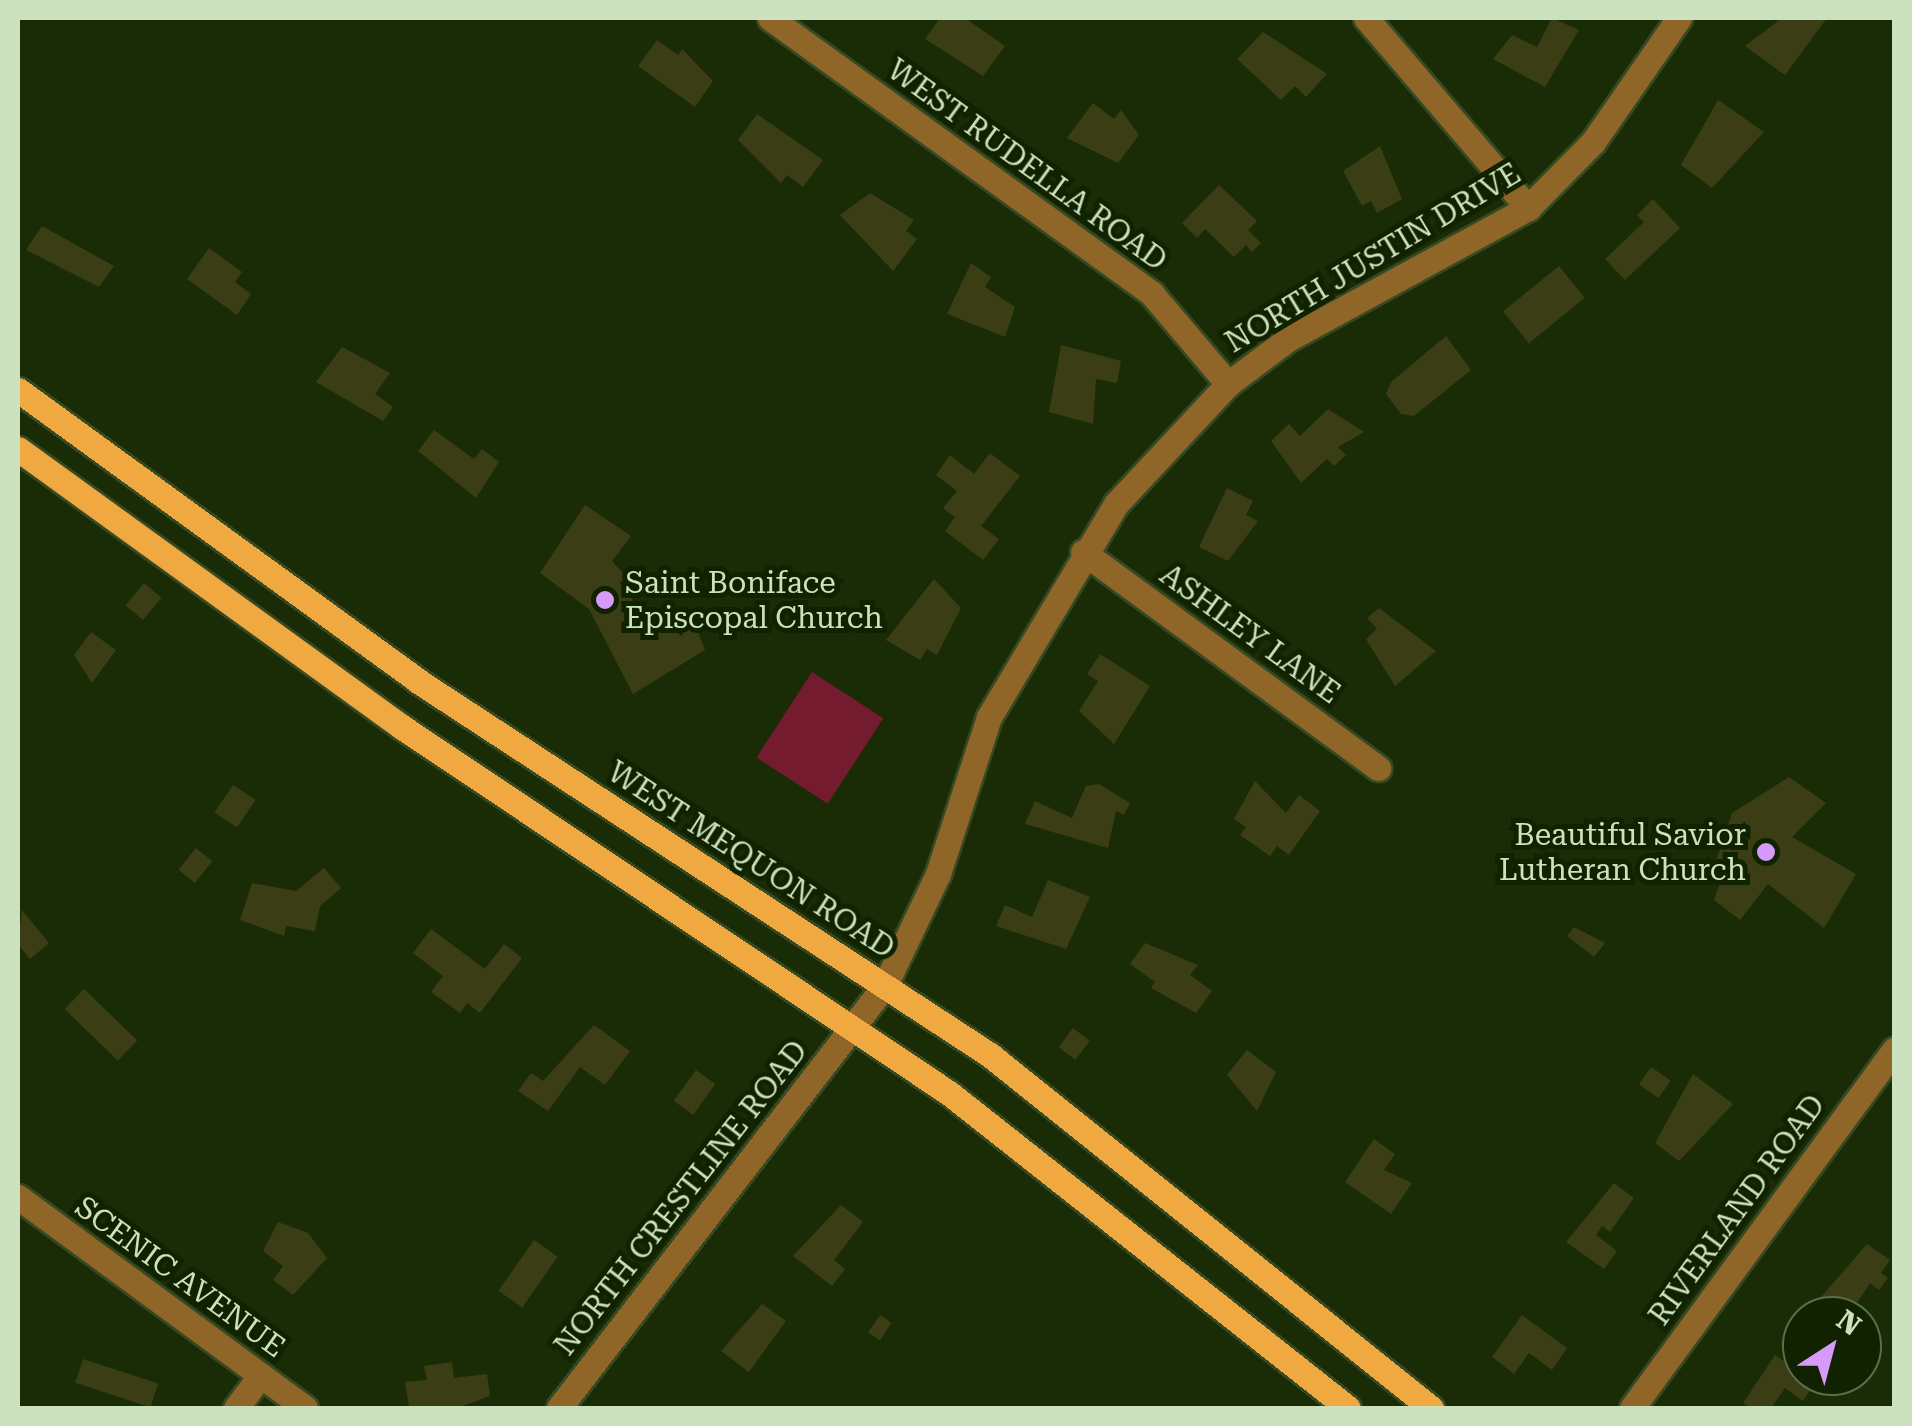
<!DOCTYPE html>
<html>
<head>
<meta charset="utf-8">
<style>
	body { margin:0 }
	#map { position:relative; width:1912px; height:1426px; overflow:hidden; background:#192c06; font-family:"Roboto Serif",serif }
	div>[style] { position:absolute }
	[style*='--x'] { left:calc(var(--x)*1px); top:calc(var(--y)*1px); width:calc(var(--w)*1px); rotate:calc(var(--a)*1deg) }
	.green>* { inset:0; background:#741b30; transform-origin:0 0 }
	.building>* { inset:0; background:#3b3e15; transform-origin:0 0 }
	.roads { filter:drop-shadow(2px 0 #364923) drop-shadow(-2px 0 #364923) drop-shadow(0 2px #364923) drop-shadow(0 -2px #364923) }
	.minor>* { height:25px; margin:-12.5px; padding:0 12.5px; transform-origin:12.5px; border-radius:12.5px; background:#906528 }
	.major>* { height:25px; margin:-12.5px; padding:0 12.5px; transform-origin:12.5px; border-radius:12.5px; background:#f0a841 }
	.dots>* { width:28px; height:28px; translate:-50% -50%; box-sizing:border-box; border:5px solid #102200; border-radius:50% }
	span { translate:-50% -50%; white-space:nowrap; text-align:center; line-height:1.15; -webkit-text-stroke:10px #102200; paint-order:stroke }
	.street-label { font-size:30px; color:#cce1bd }
	.poi-label { font-size:30px; color:#cce1bd }
	.left { translate:0 -50%; text-align:left }
	.right { translate:-100% -50%; text-align:right }
	.frame { position:absolute; inset:0; border:20px solid #cce1bd; pointer-events:none }
	.north { position:absolute; left:1782px; top:1296px; width:100px; height:100px; box-sizing:border-box; background:#102200; border:2px solid #5b6e4c; border-radius:50%; rotate:36deg; font-size:28px; font-weight:700; line-height:40px; text-align:center; color:#cce1bd }
	.north::after { content:''; display:block; margin:auto; width:35px; height:45px; background:#d69bfa; clip-path:polygon(50% 0,100% 100%,50% 72%,0 100%) }
</style>
</head>
<body>
<div id="map">
	<div class="green">
		<div style="left:812px;top:672px;width:85px;height:102px;rotate:33deg"></div>
	</div>
	<div class="building">
		<div style="clip-path:polygon(940px 18px,965px 18px,1005px 46px,983px 76px,925px 39px)"></div>
		<div style="clip-path:polygon(1552px 18px,1579px 30px,1545px 87px,1493px 59px,1512px 35px,1537px 47px)"></div>
		<div style="clip-path:polygon(1782px 18px,1827px 18px,1785px 75px,1745px 46px)"></div>
		<div style="clip-path:polygon(1263px 32px,1327px 74px,1306px 97px,1295px 86px,1281px 100px,1237px 59px)"></div>
		<div style="clip-path:polygon(657px 40px,678px 55px,682px 49px,713px 81px,695px 107px,638px 66px)"></div>
		<div style="clip-path:polygon(1718px 100px,1764px 132px,1712px 188px,1681px 165px)"></div>
		<div style="clip-path:polygon(1093px 103px,1114px 119px,1121px 110px,1139px 135px,1118px 163px,1067px 138px)"></div>
		<div style="clip-path:polygon(757px 114px,823px 160px,803px 187px,787px 175px,781px 183px,738px 140px)"></div>
		<div style="clip-path:polygon(1380px 146px,1402px 199px,1377px 213px,1371px 201px,1362px 206px,1343px 171px)"></div>
		<div style="clip-path:polygon(1219px 185px,1257px 221px,1248px 230px,1261px 243px,1252px 252px,1246px 245px,1234px 257px,1205px 229px,1197px 238px,1182px 223px)"></div>
		<div style="clip-path:polygon(870px 193px,914px 220px,906px 231px,917px 239px,893px 271px,840px 215px)"></div>
		<div style="clip-path:polygon(1653px 199px,1680px 228px,1625px 280px,1605px 259px,1644px 222px,1637px 215px)"></div>
		<div style="clip-path:polygon(42px 226px,114px 266px,99px 287px,26px 250px)"></div>
		<div style="clip-path:polygon(209px 248px,242px 272px,235px 282px,251px 294px,237px 315px,187px 279px)"></div>
		<div style="clip-path:polygon(971px 263px,991px 277px,985px 287px,1015px 307px,1005px 337px,947px 314px)"></div>
		<div style="left:1559px;top:266px;width:41px;height:72px;rotate:51deg"></div>
		<div style="clip-path:polygon(1446px 336px,1471px 370px,1414px 416px,1401px 414px,1386px 394px,1391px 382px)"></div>
		<div style="clip-path:polygon(1061px 345px,1121px 361px,1117px 383px,1096px 379px,1093px 424px,1049px 412px)"></div>
		<div style="clip-path:polygon(342px 347px,390px 373px,375px 394px,393px 407px,383px 421px,316px 382px)"></div>
		<div style="clip-path:polygon(1328px 409px,1364px 432px,1338px 447px,1346px 455px,1334px 466px,1327px 459px,1301px 483px,1271px 441px,1289px 424px,1300px 436px)"></div>
		<div style="clip-path:polygon(434px 430px,474px 459px,482px 449px,499px 462px,476px 498px,418px 451px)"></div>
		<div style="clip-path:polygon(990px 453px,1020px 476px,981px 526px,999px 539px,983px 560px,945px 531px,955px 517px,943px 508px,957px 491px,936px 475px,950px 455px,974px 474px)"></div>
		<div style="clip-path:polygon(1227px 488px,1253px 501px,1246px 515px,1258px 521px,1228px 561px,1199px 547px)"></div>
		<div style="clip-path:polygon(585px 505px,631px 536px,612px 561px,636px 587px,629px 592px,647px 633px,692px 616px,705px 650px,633px 694px,589px 609px,540px 573px)"></div>
		<div style="clip-path:polygon(934px 579px,961px 608px,937px 655px,927px 649px,920px 660px,886px 640px)"></div>
		<div style="left:144px;top:583px;width:23px;height:29px;rotate:40deg"></div>
		<div style="clip-path:polygon(1379px 608px,1436px 651px,1395px 686px,1366px 639px,1377px 629px,1367px 618px)"></div>
		<div style="clip-path:polygon(91px 632px,116px 650px,92px 683px,74px 655px)"></div>
		<div style="clip-path:polygon(1100px 654px,1150px 686px,1114px 744px,1079px 711px,1098px 681px,1087px 674px)"></div>
		<div style="clip-path:polygon(1789px 777px,1826px 803px,1792px 837px,1856px 874px,1824px 928px,1768px 884px,1740px 920px,1714px 900px,1722px 877px,1713px 870px,1732px 813px)"></div>
		<div style="clip-path:polygon(1255px 781px,1286px 813px,1299px 795px,1320px 811px,1289px 855px,1277px 846px,1270px 856px,1240px 835px,1246px 827px,1234px 819px)"></div>
		<div style="clip-path:polygon(1099px 784px,1130px 803px,1124px 815px,1116px 811px,1108px 848px,1025px 824px,1035px 801px,1072px 818px,1086px 786px)"></div>
		<div style="left:233px;top:785px;width:27px;height:33px;rotate:34deg"></div>
		<div style="left:196px;top:848px;width:21px;height:28px;rotate:39deg"></div>
		<div style="clip-path:polygon(324px 868px,341px 888px,320px 906px,315px 931px,286px 926px,284px 936px,240px 920px,252px 883px,296px 891px)"></div>
		<div style="clip-path:polygon(1048px 880px,1090px 897px,1066px 949px,996px 926px,1005px 905px,1032px 917px)"></div>
		<div style="clip-path:polygon(22px 910px,49px 943px,30px 959px,18px 944px)"></div>
		<div style="clip-path:polygon(1574px 927px,1605px 943px,1594px 957px,1567px 936px)"></div>
		<div style="clip-path:polygon(431px 929px,485px 969px,504px 944px,522px 958px,480px 1013px,467px 1003px,460px 1013px,431px 992px,443px 976px,413px 953px)"></div>
		<div style="clip-path:polygon(1145px 943px,1198px 965px,1190px 975px,1212px 991px,1196px 1013px,1151px 988px,1155px 982px,1130px 964px)"></div>
		<div style="left:84px;top:989px;width:74px;height:28px;rotate:44deg"></div>
		<div style="clip-path:polygon(594px 1025px,630px 1051px,605px 1085px,580px 1067px,548px 1111px,518px 1091px,531px 1073px,543px 1081px)"></div>
		<div style="left:1073px;top:1028px;width:21px;height:24px;rotate:37deg"></div>
		<div style="clip-path:polygon(1247px 1050px,1276px 1072px,1257px 1111px,1227px 1075px)"></div>
		<div style="left:1651px;top:1067px;width:24px;height:21px;rotate:35deg"></div>
		<div style="left:696px;top:1070px;width:24px;height:38px;rotate:36deg"></div>
		<div style="clip-path:polygon(1693px 1074px,1733px 1104px,1679px 1161px,1655px 1143px)"></div>
		<div style="clip-path:polygon(1374px 1139px,1395px 1154px,1384px 1170px,1412px 1183px,1391px 1214px,1345px 1182px)"></div>
		<div style="clip-path:polygon(1614px 1183px,1634px 1198px,1610px 1232px,1602px 1226px,1596px 1235px,1617px 1251px,1604px 1269px,1566px 1242px)"></div>
		<div style="clip-path:polygon(841px 1205px,863px 1222px,834px 1260px,845px 1269px,832px 1286px,793px 1256px)"></div>
		<div style="clip-path:polygon(278px 1222px,308px 1233px,327px 1258px,293px 1295px,273px 1280px,283px 1266px,263px 1251px)"></div>
		<div style="left:534px;top:1240px;width:29px;height:62px;rotate:35deg"></div>
		<div style="clip-path:polygon(1867px 1244px,1890px 1260px,1881px 1273px,1888px 1278px,1879px 1290px,1870px 1283px,1851px 1312px,1857px 1316px,1809px 1311px)"></div>
		<div style="clip-path:polygon(762px 1304px,786px 1321px,749px 1372px,721px 1351px)"></div>
		<div style="left:880px;top:1315px;width:14px;height:21px;rotate:34deg"></div>
		<div style="clip-path:polygon(1522px 1315px,1567px 1348px,1552px 1370px,1529px 1353px,1514px 1374px,1492px 1357px)"></div>
		<div style="clip-path:polygon(1775px 1355px,1815px 1382px,1803px 1401px,1785px 1388px,1771px 1408px,1752px 1408px,1743px 1403px)"></div>
		<div style="left:83px;top:1359px;width:79px;height:25px;rotate:18deg"></div>
		<div style="clip-path:polygon(452px 1362px,454px 1378px,487px 1374px,490px 1396px,457px 1408px,409px 1407px,405px 1382px,427px 1380px,424px 1366px)"></div>
	</div>
	<div class="roads">
		<div class="minor">
			<div style="--x:770;--y:18;--w:471;--a:35.8"></div>
			<div style="--x:1152;--y:294;--w:118;--a:49.8"></div>
			<div style="--x:1366;--y:18;--w:250;--a:49.5"></div>
			<div style="--x:1083;--y:552;--w:366;--a:36.2"></div>
			<div style="--x:18;--y:1197;--w:356;--a:36.3"></div>
			<div style="--x:236;--y:1408;--w:41;--a:-52.9"></div>
			<div style="--x:559;--y:1408;--w:534;--a:-52.38"></div>
			<div style="--x:885;--y:985;--w:123;--a:-64.5"></div>
			<div style="--x:938;--y:874;--w:165;--a:-72"></div>
			<div style="--x:989;--y:717;--w:248;--a:-59.2"></div>
			<div style="--x:1116;--y:504;--w:164;--a:-47"></div>
			<div style="--x:1228;--y:384;--w:75;--a:-36.9"></div>
			<div style="--x:1288;--y:339;--w:273;--a:-28.6"></div>
			<div style="--x:1528;--y:208;--w:93;--a:-45.4"></div>
			<div style="--x:1593;--y:142;--w:151;--a:-55.3"></div>
			<div style="--x:1632;--y:1408;--w:444;--a:-53.8"></div>
		</div>
		<div class="major">
			<div style="--x:18;--y:390;--w:495;--a:36"></div>
			<div style="--x:418;--y:681;--w:683;--a:33.18"></div>
			<div style="--x:990;--y:1055;--w:565;--a:38.68"></div>
			<div style="--x:18;--y:449;--w:474;--a:35.9"></div>
			<div style="--x:402;--y:727;--w:658;--a:33.79"></div>
			<div style="--x:949;--y:1093;--w:508;--a:38.29"></div>
		</div>
	</div>
	<div class="dots">
		<div style="left:605px;top:600px;background:#d69bfa"></div>
		<div style="left:1766px;top:852px;background:#d69bfa"></div>
	</div>
	<div class="street-label">
		<span style="left:1027px;top:165px;rotate:36deg">WEST RUDELLA ROAD</span>
		<span style="left:1373px;top:258px;rotate:-31deg">NORTH JUSTIN DRIVE</span>
		<span style="left:1250px;top:634px;rotate:36deg">ASHLEY LANE</span>
		<span style="left:751px;top:860px;rotate:33deg">WEST MEQUON ROAD</span>
		<span style="left:681px;top:1198px;rotate:-52deg">NORTH CRESTLINE ROAD</span>
		<span style="left:1737px;top:1210px;rotate:-54deg">RIVERLAND ROAD</span>
		<span style="left:180px;top:1277px;rotate:36deg">SCENIC AVENUE</span>
	</div>
	<div class="poi-label">
		<span class="left" style="left:625px;top:600px">Saint Boniface<br>Episcopal Church</span>
		<span class="right" style="left:1746px;top:852px">Beautiful Savior<br>Lutheran Church</span>
	</div>
	<div class="frame"></div>
	<div class="north">N</div>
</div>
</body>
</html>
